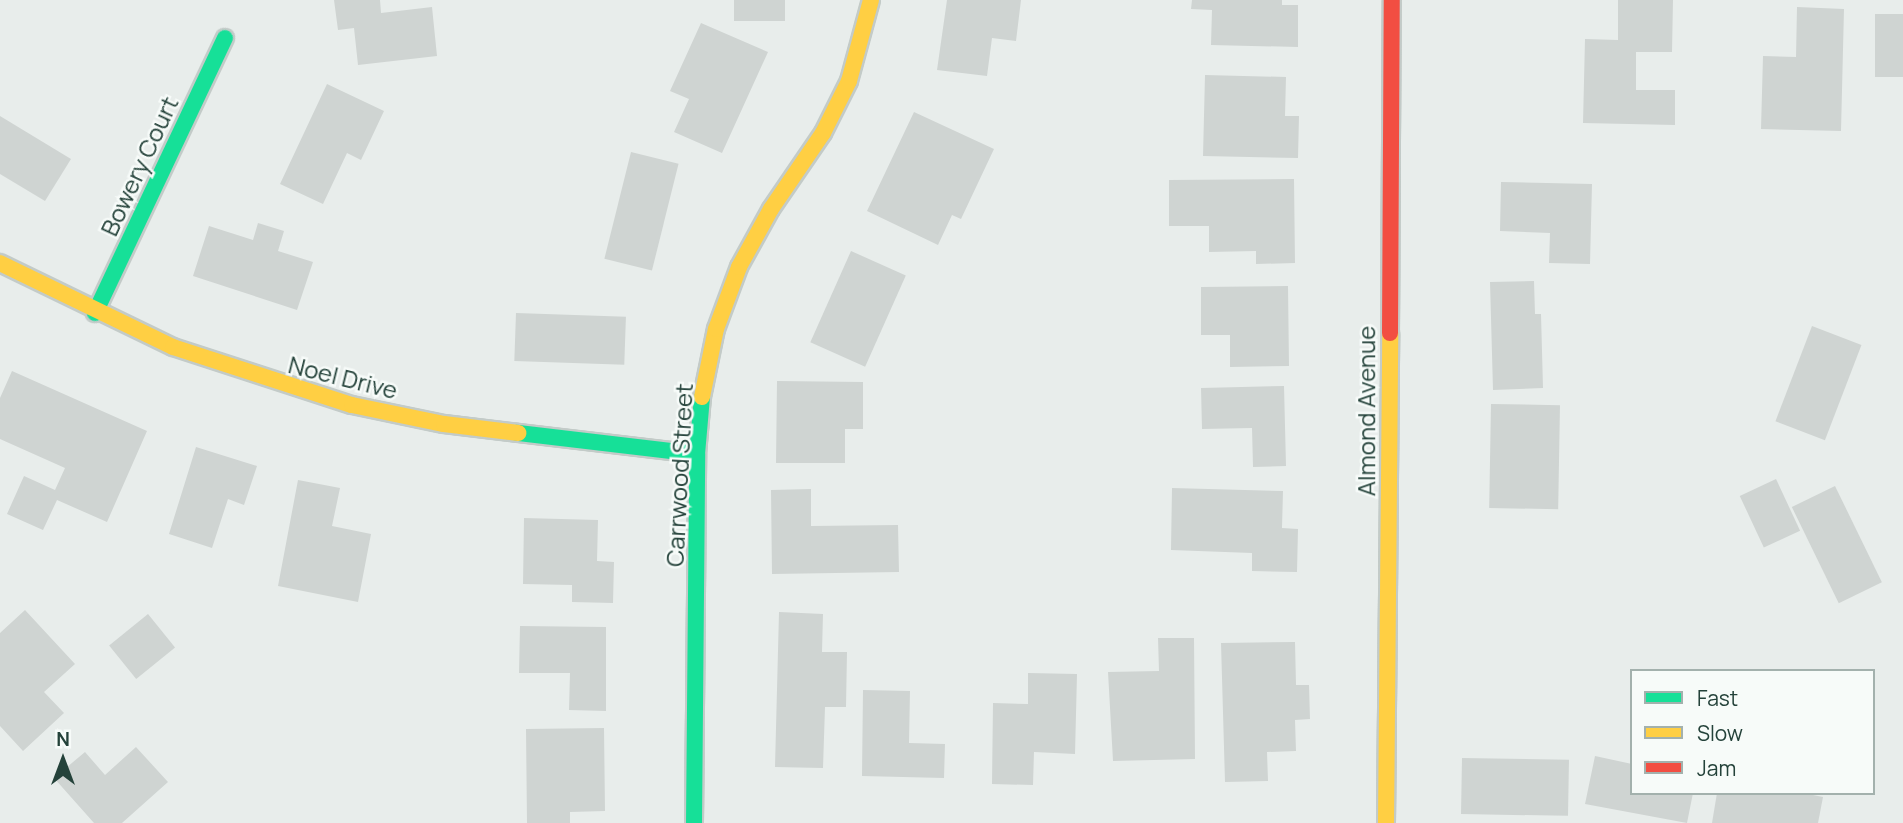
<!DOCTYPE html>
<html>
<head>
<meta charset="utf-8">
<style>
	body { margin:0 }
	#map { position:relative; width:1903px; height:823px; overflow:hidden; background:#e8edeb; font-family:Manrope,sans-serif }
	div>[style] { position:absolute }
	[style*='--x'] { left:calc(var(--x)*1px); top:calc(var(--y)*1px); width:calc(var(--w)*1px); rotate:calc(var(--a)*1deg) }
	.building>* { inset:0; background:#cfd4d2; transform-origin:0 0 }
	.roads { filter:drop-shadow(2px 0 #c3cbc8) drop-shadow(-2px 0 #c3cbc8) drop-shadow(0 2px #c3cbc8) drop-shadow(0 -2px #c3cbc8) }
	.fast>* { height:16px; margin:-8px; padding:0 8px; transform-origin:8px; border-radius:8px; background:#16e098 }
	.slow>* { height:16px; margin:-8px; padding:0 8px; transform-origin:8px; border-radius:8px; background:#ffcf43 }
	.jam>* { height:16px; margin:-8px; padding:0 8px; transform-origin:8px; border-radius:8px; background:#f24e42 }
	span { translate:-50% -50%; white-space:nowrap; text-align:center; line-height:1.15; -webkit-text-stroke:5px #f7fbf9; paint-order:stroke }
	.street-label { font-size:24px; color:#24423a }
	.legend { position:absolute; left:1630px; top:669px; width:245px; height:126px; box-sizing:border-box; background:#f7fbf9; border:2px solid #a3b1ad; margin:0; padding:9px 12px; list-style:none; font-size:21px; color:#24423a }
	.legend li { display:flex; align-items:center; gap:14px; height:35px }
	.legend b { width:35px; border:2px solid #a3b1ad }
	.north { position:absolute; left:28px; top:725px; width:70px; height:70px; -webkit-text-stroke:5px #f7fbf9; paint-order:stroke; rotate:0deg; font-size:19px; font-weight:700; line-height:28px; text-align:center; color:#24423a }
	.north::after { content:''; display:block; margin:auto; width:24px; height:32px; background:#24423a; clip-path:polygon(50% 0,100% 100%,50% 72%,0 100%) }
</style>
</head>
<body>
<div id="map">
	<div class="building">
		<div style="clip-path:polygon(334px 0,380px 0,381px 13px,432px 7px,437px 56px,358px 65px,354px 28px,338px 30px)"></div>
		<div style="left:734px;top:0;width:51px;height:21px"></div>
		<div style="clip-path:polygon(947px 0,1021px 0,1016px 41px,992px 38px,987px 76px,937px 70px)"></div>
		<div style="clip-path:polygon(1192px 0,1282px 0,1282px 5px,1298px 5px,1298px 47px,1211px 45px,1212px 10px,1191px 9px)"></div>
		<div style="clip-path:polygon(1618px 0,1673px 0,1672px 52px,1636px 52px,1636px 90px,1675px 90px,1675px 125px,1583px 123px,1585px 39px,1618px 40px)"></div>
		<div style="clip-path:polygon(1797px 7px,1844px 9px,1841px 131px,1761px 129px,1763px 56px,1796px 57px)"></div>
		<div style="left:1875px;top:14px;width:28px;height:63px"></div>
		<div style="clip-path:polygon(701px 23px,768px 52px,722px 153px,674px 132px,689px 99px,670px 91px)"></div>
		<div style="clip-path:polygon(1205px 75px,1286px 77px,1285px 116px,1299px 116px,1298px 158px,1203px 156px)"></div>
		<div style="clip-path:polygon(327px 84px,384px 111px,361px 160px,347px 153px,323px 204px,280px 184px)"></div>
		<div style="clip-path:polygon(914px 112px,994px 149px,961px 219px,952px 215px,938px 245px,867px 211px)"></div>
		<div style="clip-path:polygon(0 116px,71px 159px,45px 201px,0 174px)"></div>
		<div style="left:631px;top:152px;width:49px;height:110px;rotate:14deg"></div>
		<div style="clip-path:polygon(1294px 179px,1295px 263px,1256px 264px,1256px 251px,1209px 252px,1209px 226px,1169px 226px,1169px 180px)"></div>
		<div style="clip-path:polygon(1501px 182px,1592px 184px,1590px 264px,1549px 263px,1550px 233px,1500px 231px)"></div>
		<div style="clip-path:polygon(258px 223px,284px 231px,278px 251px,313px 262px,297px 310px,193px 276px,209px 226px,253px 240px)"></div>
		<div style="left:851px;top:251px;width:60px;height:100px;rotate:24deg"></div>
		<div style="clip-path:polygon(1534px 281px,1535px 314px,1541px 314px,1543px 388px,1493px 390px,1490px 282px)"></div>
		<div style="clip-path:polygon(1288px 286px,1289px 366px,1230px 367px,1230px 335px,1201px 335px,1201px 287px)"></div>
		<div style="left:516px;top:313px;width:110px;height:48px;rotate:2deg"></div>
		<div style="left:1812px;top:326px;width:53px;height:102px;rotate:21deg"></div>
		<div style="clip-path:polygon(12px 371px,147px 431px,107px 522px,57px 500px,43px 530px,7px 514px,24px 476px,55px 490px,65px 468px,0 439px,0 398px)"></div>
		<div style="clip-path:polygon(777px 381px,863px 382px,863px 429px,845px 429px,845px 463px,776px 463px)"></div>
		<div style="clip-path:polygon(1284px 386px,1286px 466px,1253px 467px,1252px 428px,1202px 429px,1201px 388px)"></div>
		<div style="left:1491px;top:404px;width:69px;height:104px;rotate:1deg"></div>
		<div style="clip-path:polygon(196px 447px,257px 466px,244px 505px,228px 499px,212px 548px,169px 534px)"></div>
		<div style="left:1776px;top:479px;width:57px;height:40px;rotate:65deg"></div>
		<div style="clip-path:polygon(298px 480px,340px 488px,332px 526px,371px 534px,358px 602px,278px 586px)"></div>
		<div style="left:1835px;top:486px;width:107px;height:48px;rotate:64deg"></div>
		<div style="clip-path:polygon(1172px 488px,1283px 491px,1282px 528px,1298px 529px,1297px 572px,1252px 571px,1252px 553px,1171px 550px)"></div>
		<div style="clip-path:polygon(811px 489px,811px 526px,898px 525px,899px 572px,772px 574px,771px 490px)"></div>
		<div style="clip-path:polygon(524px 518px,598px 520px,597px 561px,614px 562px,613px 603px,572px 602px,572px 585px,523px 584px)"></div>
		<div style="clip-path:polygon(25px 610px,75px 664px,44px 692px,64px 713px,23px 751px,0 726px,0 633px)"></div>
		<div style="clip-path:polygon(779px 612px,823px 614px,822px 652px,847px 652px,846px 707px,825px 707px,823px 768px,775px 767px)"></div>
		<div style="left:148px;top:614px;width:43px;height:50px;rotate:51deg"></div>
		<div style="clip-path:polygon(520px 626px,606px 627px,606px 711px,569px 710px,570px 673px,519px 673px)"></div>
		<div style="clip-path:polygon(1158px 638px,1194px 638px,1195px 759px,1113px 761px,1108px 672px,1159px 671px)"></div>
		<div style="clip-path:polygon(1295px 642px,1296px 685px,1309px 685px,1310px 719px,1295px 720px,1296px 751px,1267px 752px,1268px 781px,1225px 782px,1221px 643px)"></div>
		<div style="clip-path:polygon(1028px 673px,1077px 674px,1075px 754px,1034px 752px,1033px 785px,992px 784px,993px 703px,1028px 704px)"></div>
		<div style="clip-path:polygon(863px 690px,910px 691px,909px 743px,945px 744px,944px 778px,862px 776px)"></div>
		<div style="clip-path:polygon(604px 728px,605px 811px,570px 812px,570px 823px,527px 823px,526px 729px)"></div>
		<div style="clip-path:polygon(136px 747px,168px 782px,122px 823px,94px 823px,54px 778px,85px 752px,105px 775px)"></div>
		<div style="clip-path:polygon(1595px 756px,1632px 764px,1632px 793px,1693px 793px,1687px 823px,1585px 804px)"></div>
		<div style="left:1462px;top:758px;width:107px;height:56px;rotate:1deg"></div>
		<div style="clip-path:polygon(1717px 793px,1803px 793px,1823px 797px,1818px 823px,1712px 823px)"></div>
	</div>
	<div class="roads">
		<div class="fast">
			<div style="--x:95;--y:313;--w:304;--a:-64.7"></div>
			<div style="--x:518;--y:433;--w:180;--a:6.7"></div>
			<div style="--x:694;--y:823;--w:369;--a:-89.5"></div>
			<div style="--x:697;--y:454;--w:57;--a:-85"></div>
		</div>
		<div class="slow">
			<div style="--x:0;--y:263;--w:192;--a:25.9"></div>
			<div style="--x:173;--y:347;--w:188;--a:18"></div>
			<div style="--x:352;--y:405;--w:94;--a:11.7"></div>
			<div style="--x:444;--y:424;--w:75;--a:6.9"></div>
			<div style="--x:702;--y:397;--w:69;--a:-78.4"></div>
			<div style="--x:716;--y:329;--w:66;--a:-69.6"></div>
			<div style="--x:739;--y:267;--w:66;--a:-61.1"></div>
			<div style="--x:771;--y:209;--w:92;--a:-55.6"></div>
			<div style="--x:823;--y:133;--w:58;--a:-63.4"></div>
			<div style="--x:849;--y:81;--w:84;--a:-74.8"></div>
			<div style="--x:1386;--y:823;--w:490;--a:-89.5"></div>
		</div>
		<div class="jam">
			<div style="--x:1390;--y:333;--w:333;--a:-89.7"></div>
		</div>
	</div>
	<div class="street-label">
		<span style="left:139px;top:166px;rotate:-65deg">Bowery Court</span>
		<span style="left:343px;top:377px;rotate:14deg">Noel Drive</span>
		<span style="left:1366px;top:411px;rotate:-90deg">Almond Avenue</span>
		<span style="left:679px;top:475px;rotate:-87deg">Carrwood Street</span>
	</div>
	<ul class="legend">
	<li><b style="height:9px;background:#16e098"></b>Fast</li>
	<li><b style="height:9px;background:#ffcf43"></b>Slow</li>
	<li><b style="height:9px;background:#f24e42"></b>Jam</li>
	</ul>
	<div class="north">N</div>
</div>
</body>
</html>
